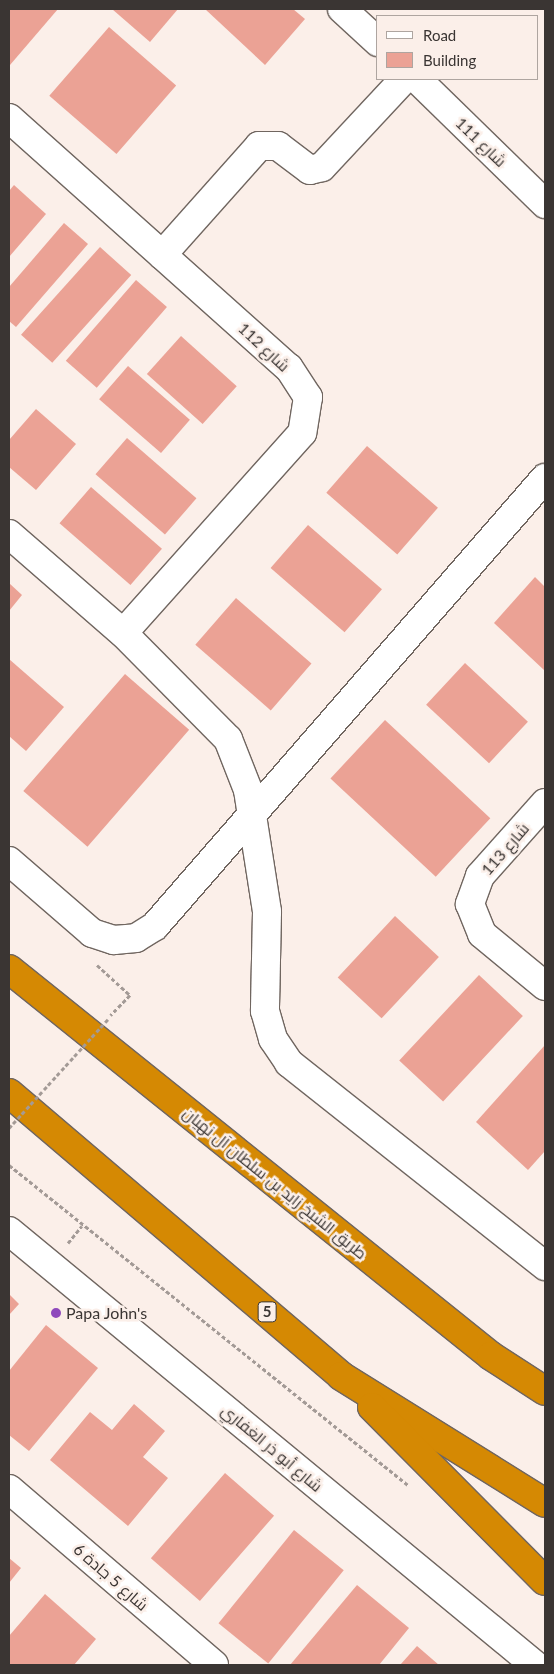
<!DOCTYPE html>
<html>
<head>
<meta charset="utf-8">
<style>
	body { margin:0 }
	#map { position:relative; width:554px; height:1674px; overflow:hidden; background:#fbefe9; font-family:Lato,Cairo,sans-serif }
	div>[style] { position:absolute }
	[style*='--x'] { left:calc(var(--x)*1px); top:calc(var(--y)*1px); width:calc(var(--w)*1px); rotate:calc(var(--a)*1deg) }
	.building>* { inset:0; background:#eba295; transform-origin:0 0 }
	.path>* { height:3px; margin-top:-1.5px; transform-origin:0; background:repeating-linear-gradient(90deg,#a39a96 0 4px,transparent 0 6.5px) }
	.roads { filter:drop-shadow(1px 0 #706660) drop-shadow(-1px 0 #706660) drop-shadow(0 1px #706660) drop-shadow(0 -1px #706660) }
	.minor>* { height:28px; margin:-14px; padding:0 14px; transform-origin:14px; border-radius:14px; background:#fff }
	.highway>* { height:28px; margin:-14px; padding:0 14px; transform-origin:14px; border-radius:14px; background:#d58903 }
	.path-bridge>* { height:3px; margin-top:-1.5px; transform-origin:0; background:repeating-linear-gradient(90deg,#a39a96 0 4px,transparent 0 6.5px) }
	.dots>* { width:14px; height:14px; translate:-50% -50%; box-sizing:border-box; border:2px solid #fbefe9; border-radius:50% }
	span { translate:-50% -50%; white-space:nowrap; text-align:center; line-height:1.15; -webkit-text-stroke:5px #fbefe9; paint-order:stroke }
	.shield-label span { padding:1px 4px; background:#fbefe9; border:1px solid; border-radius:4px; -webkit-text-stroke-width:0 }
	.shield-label { font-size:15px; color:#3a3533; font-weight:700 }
	.street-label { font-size:16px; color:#3a3533 }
	.poi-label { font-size:16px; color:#3a3533 }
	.left { translate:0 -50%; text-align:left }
	.frame { position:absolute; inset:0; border:10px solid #3a3533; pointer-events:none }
	.legend { position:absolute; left:376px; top:15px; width:162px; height:65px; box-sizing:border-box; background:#fbefe9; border:1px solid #aea5a0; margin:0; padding:6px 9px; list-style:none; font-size:15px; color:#3a3533 }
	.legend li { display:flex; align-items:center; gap:10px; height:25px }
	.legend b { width:25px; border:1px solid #aea5a0 }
</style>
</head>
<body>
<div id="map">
	<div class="building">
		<div style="clip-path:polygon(9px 9px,58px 9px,10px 65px,9px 63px)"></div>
		<div style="clip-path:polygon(112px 9px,178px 9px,150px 42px)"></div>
		<div style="clip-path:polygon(205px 9px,293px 9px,305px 19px,265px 65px)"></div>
		<div style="left:109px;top:27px;width:89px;height:91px;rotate:41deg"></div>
		<div style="clip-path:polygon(14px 185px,46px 214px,9px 257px,9px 191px)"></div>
		<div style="clip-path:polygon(64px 223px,88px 244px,16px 327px,9px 321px,9px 287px)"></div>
		<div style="left:100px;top:247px;width:42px;height:118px;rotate:42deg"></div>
		<div style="left:136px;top:280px;width:41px;height:107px;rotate:41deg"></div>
		<div style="left:181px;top:336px;width:75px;height:51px;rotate:42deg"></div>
		<div style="left:128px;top:366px;width:82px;height:44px;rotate:41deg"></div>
		<div style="clip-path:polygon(36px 409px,76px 444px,36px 490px,9px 467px,9px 440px)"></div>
		<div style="left:127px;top:438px;width:92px;height:48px;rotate:41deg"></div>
		<div style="left:367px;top:446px;width:94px;height:62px;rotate:41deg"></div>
		<div style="left:91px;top:487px;width:94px;height:48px;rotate:41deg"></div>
		<div style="left:308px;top:525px;width:98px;height:57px;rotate:41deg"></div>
		<div style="clip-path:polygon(535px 577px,545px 587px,545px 671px,494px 623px)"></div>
		<div style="clip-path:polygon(9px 583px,22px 595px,9px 611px)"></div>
		<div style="left:236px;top:598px;width:100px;height:62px;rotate:41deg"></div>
		<div style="clip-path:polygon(9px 659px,64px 707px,26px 751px,9px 736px)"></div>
		<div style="left:465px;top:663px;width:86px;height:57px;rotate:43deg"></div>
		<div style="left:125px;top:674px;width:85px;height:155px;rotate:41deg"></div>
		<div style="left:385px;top:720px;width:144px;height:80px;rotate:43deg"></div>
		<div style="left:395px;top:916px;width:60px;height:84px;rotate:43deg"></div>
		<div style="left:479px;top:975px;width:60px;height:117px;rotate:43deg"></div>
		<div style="clip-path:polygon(545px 1045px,545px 1151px,528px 1170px,476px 1122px)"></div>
		<div style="clip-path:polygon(9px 1294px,19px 1304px,9px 1315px)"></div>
		<div style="clip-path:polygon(46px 1325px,98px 1368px,29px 1451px,9px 1435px,9px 1371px)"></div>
		<div style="clip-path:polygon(134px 1404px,165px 1431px,143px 1457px,168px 1478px,128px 1526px,50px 1460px,90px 1412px,112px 1430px)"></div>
		<div style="left:225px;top:1473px;width:65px;height:113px;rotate:41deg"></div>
		<div style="left:294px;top:1530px;width:64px;height:120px;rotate:39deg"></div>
		<div style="clip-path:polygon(9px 1558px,21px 1568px,9px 1583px)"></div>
		<div style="clip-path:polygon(357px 1585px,409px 1628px,379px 1665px,290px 1665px)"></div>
		<div style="clip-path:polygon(45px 1594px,96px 1639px,74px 1665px,9px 1665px,9px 1636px)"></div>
		<div style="clip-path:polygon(417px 1646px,439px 1665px,400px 1665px)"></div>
	</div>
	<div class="path">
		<div style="--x:97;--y:965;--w:45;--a:42.3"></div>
		<div style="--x:130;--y:995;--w:28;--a:134"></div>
		<div style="--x:9;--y:1165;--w:511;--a:38.73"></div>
		<div style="--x:68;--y:1243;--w:22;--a:-51"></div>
	</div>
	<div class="roads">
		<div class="minor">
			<div style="--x:342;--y:9;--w:49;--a:42.5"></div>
			<div style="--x:417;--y:79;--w:179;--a:44.3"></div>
			<div style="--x:9;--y:118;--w:375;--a:41.8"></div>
			<div style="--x:289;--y:368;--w:35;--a:57"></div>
			<div style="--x:308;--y:397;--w:36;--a:99"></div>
			<div style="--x:302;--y:433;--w:268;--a:131.8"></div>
			<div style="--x:162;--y:255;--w:146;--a:-48.3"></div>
			<div style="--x:259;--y:146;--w:19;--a:0"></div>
			<div style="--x:278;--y:146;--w:40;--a:37"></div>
			<div style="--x:310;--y:170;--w:12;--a:-14"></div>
			<div style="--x:322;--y:167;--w:120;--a:-47"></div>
			<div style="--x:9;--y:534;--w:151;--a:41"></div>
			<div style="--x:123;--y:633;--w:149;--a:45.3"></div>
			<div style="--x:228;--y:739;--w:55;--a:68.6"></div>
			<div style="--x:248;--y:790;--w:123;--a:81.1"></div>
			<div style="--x:267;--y:912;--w:99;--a:91.2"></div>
			<div style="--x:265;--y:1011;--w:29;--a:74"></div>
			<div style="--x:273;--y:1039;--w:29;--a:56"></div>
			<div style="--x:289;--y:1063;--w:327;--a:38.4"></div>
			<div style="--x:545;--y:803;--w:98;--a:131.7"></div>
			<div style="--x:480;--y:876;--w:30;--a:110"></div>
			<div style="--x:470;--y:904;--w:32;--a:68"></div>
			<div style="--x:482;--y:934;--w:82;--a:39.5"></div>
			<div style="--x:9;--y:861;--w:110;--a:40.9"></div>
			<div style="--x:92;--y:933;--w:23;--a:18"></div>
			<div style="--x:114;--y:940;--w:22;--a:-5"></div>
			<div style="--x:136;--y:938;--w:22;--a:-32"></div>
			<div style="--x:155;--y:926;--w:594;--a:-48.96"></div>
			<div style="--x:9;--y:1231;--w:682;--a:39.53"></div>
			<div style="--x:9;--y:1489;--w:270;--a:40.6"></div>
		</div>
		<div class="highway">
			<div style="--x:9;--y:969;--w:618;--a:38.76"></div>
			<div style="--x:491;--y:1356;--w:64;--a:32.9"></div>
			<div style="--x:9;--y:1093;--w:436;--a:40.4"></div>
			<div style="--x:341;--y:1376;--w:240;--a:31.9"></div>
			<div style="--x:372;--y:1407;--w:245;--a:45.2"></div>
		</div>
	</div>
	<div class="path-bridge">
		<div style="--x:9;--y:1128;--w:149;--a:-47.7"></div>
	</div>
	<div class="dots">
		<div style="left:56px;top:1313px;background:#8f49bc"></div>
	</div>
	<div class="shield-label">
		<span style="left:267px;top:1312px">5</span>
	</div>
	<div class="street-label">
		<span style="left:481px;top:142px;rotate:44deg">شارع 111</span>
		<span style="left:264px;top:347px;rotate:43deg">شارع 112</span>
		<span style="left:505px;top:849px;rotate:-49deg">شارع 113</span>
		<span style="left:275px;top:1183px;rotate:39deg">طريق الشيخ زايد بن سلطان آل نهيان</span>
		<span style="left:272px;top:1448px;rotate:40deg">شارع أبو ذر الغفاري</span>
		<span style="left:111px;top:1577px;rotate:41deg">شارع 5 جادة 6</span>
	</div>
	<div class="poi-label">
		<span class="left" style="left:66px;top:1313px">Papa John's</span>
	</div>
	<div class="frame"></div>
	<ul class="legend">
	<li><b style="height:6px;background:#fff"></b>Road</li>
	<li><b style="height:14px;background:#eba295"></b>Building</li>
	</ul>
</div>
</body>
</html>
